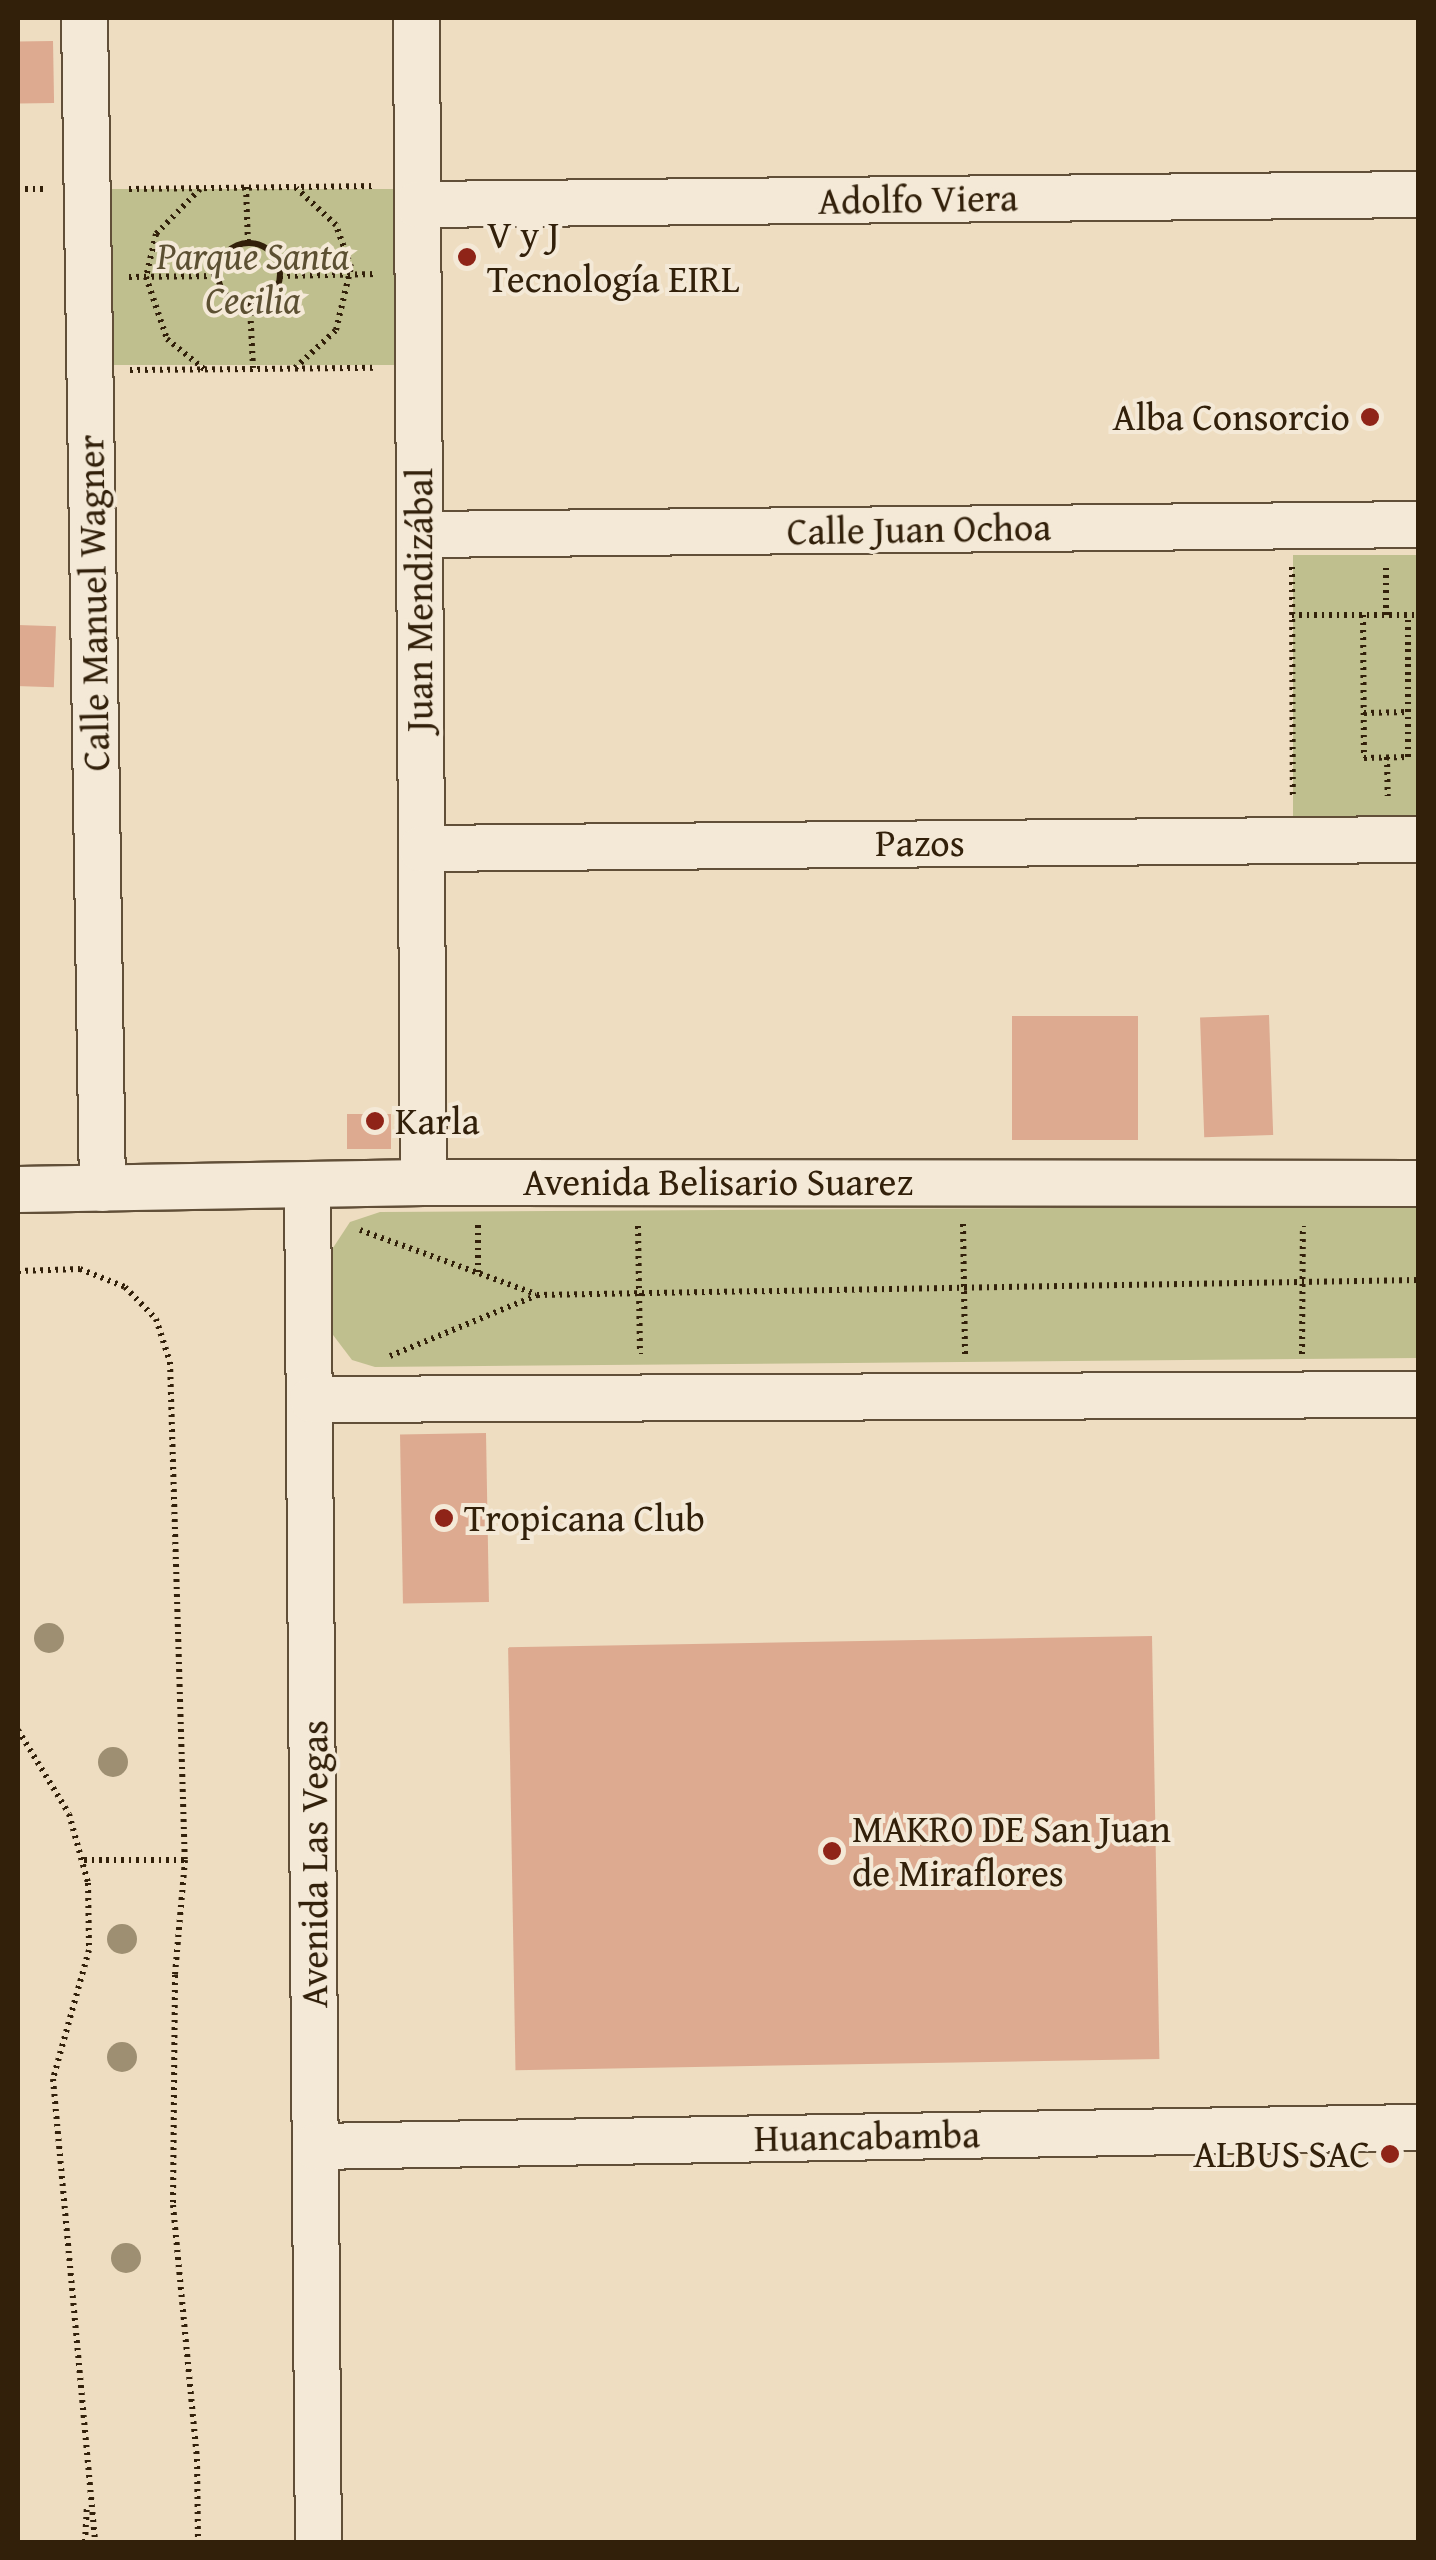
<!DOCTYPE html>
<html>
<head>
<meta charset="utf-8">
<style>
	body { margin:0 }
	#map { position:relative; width:1436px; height:2560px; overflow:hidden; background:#eeddc1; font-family:"Gentium Book Plus",serif }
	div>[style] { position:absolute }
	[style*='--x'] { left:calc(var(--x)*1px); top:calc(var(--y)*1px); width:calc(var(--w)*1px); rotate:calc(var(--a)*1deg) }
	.green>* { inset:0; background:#bfbf8e; transform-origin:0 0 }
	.building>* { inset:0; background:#ddaa90; transform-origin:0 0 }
	.path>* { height:6px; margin-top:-3px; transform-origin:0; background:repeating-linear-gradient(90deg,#32200a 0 2.5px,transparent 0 7.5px) }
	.path>.ring { margin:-3px; padding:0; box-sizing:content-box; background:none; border:6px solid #32200a; border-radius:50% }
	.roads { filter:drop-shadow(2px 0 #614f38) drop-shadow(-2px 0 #614f38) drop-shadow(0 2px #614f38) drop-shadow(0 -2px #614f38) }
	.minor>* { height:45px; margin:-22.5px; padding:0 22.5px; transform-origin:22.5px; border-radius:22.5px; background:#f4e9d7 }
	.trees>* { width:30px; height:30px; margin:-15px; border-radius:50%; background:#9e8f72 }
	.dots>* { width:28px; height:28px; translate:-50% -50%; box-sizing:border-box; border:5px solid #f4e9d7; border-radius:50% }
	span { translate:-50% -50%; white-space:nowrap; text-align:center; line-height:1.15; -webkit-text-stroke:8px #f4e9d7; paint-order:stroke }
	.street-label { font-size:38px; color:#32200a }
	.poi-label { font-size:38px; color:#32200a }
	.left { translate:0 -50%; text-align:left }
	.right { translate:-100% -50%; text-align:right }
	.park-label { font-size:38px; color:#5c5032; font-style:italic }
	.frame { position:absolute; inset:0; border:20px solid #32200a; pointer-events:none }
</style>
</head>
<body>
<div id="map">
	<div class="green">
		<div style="left:396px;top:189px;width:176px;height:288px;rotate:90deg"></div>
		<div style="left:1418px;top:555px;width:266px;height:125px;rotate:90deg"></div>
		<div style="clip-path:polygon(1418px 1206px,1418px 1358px,375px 1367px,352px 1360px,330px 1331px,327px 1257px,350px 1222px,380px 1212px)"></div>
	</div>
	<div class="building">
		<div style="left:53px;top:41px;width:62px;height:35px;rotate:89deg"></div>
		<div style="left:18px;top:625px;width:38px;height:61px;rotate:2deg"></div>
		<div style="left:1269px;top:1015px;width:120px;height:69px;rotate:88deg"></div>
		<div style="left:1138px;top:1016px;width:124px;height:126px;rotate:90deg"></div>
		<div style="left:347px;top:1114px;width:44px;height:35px"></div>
		<div style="left:486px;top:1433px;width:169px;height:86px;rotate:89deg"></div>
		<div style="left:1152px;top:1636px;width:423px;height:644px;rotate:89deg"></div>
	</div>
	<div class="path">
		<div style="--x:246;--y:187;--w:56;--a:88"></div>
		<div style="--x:18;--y:189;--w:28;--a:0"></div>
		<div style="--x:129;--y:189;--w:247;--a:-0.7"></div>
		<div style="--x:200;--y:189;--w:63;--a:134.4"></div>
		<div style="--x:156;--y:234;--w:44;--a:103.1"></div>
		<div style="--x:146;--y:277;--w:65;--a:71.3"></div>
		<div style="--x:167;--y:339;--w:48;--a:39"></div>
		<div class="ring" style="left:218px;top:243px;width:56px;height:56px"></div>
		<div style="--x:280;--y:276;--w:97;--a:-1.2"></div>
		<div style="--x:129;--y:277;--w:89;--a:-0.6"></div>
		<div style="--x:250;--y:306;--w:62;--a:87.2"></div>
		<div style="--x:295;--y:368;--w:56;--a:-42.8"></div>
		<div style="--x:336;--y:330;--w:65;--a:-76.6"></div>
		<div style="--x:351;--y:267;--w:45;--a:-109.7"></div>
		<div style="--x:336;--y:225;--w:54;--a:-137.2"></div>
		<div style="--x:130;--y:370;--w:247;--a:-0.5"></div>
		<div style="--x:1292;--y:567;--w:232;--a:89.8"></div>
		<div style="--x:1292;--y:615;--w:126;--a:0"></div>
		<div style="--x:1363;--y:615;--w:143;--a:89.6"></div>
		<div style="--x:1364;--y:758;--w:44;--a:-1.3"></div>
		<div style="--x:1408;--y:757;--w:142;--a:-90"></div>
		<div style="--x:1386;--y:615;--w:49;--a:-90"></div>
		<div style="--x:1364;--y:713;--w:44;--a:-1.3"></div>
		<div style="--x:1387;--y:757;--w:39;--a:89"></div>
		<div style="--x:963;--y:1224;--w:132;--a:89.1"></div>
		<div style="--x:478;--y:1225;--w:49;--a:90"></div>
		<div style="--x:638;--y:1226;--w:128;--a:89.1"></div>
		<div style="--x:360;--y:1230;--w:187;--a:20"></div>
		<div style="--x:18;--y:1271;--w:62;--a:-1.8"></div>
		<div style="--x:80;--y:1269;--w:48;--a:21.8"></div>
		<div style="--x:125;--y:1287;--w:45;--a:45.9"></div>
		<div style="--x:156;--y:1319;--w:45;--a:72"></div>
		<div style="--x:170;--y:1362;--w:498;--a:88.3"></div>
		<div style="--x:185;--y:1860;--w:115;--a:95"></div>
		<div style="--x:175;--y:1975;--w:230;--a:90.5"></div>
		<div style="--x:173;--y:2205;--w:255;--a:84.6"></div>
		<div style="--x:197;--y:2459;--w:83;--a:89.3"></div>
		<div style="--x:1302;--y:1354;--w:128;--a:-89.6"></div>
		<div style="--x:390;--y:1356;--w:159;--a:-22.5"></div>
		<div style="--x:537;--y:1295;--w:881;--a:-0.98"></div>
		<div style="--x:18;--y:1730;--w:98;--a:58.7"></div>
		<div style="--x:69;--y:1814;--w:72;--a:74.6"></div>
		<div style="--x:88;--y:1883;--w:67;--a:89.1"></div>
		<div style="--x:89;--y:1950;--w:134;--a:105.6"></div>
		<div style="--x:53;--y:2079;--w:465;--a:84.8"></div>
		<div style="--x:84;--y:1860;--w:101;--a:0"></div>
		<div style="--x:85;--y:2542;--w:33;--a:-87"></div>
	</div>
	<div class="roads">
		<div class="minor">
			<div style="--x:84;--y:18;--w:1170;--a:89.12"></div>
			<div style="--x:416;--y:18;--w:1164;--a:89.66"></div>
			<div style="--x:417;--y:204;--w:1001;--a:-0.57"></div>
			<div style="--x:419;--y:534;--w:999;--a:-0.57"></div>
			<div style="--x:421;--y:848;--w:997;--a:-0.52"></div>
			<div style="--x:307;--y:1185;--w:1357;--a:89.54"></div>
			<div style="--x:18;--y:1189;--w:405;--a:-1"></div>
			<div style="--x:423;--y:1182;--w:995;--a:0.06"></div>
			<div style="--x:312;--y:1399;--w:1106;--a:-0.26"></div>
			<div style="--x:315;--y:2146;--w:1103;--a:-0.99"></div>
		</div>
	</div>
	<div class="trees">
		<div style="left:49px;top:1638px"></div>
		<div style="left:113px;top:1762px"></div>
		<div style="left:122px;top:1939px"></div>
		<div style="left:122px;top:2057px"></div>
		<div style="left:126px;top:2258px"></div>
	</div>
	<div class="dots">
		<div style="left:467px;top:257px;background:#8f2418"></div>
		<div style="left:1370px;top:417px;background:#8f2418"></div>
		<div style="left:375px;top:1121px;background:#8f2418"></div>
		<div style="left:444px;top:1518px;background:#8f2418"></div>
		<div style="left:832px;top:1851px;background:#8f2418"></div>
		<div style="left:1390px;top:2154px;background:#8f2418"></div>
	</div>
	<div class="street-label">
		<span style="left:918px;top:199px;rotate:-1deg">Adolfo Viera</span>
		<span style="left:919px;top:529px;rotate:-1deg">Calle Juan Ochoa</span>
		<span style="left:419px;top:600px;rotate:-90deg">Juan Mendizábal</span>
		<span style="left:93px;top:603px;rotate:-91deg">Calle Manuel Wagner</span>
		<span style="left:920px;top:843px">Pazos</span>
		<span style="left:718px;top:1182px">Avenida Belisario Suarez</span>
		<span style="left:314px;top:1864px;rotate:-90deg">Avenida Las Vegas</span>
		<span style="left:867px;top:2136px;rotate:-1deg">Huancabamba</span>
	</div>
	<div class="poi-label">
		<span class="left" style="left:487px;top:257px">V y J<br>Tecnología EIRL</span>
		<span class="right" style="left:1350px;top:417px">Alba Consorcio</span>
		<span class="left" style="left:395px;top:1121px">Karla</span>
		<span class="left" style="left:464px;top:1518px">Tropicana Club</span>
		<span class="left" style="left:852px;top:1851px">MAKRO DE San Juan<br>de Miraflores</span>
		<span class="right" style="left:1370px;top:2154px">ALBUS SAC</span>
	</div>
	<div class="park-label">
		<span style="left:253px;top:278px">Parque Santa<br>Cecilia</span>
	</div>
	<div class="frame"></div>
</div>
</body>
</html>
